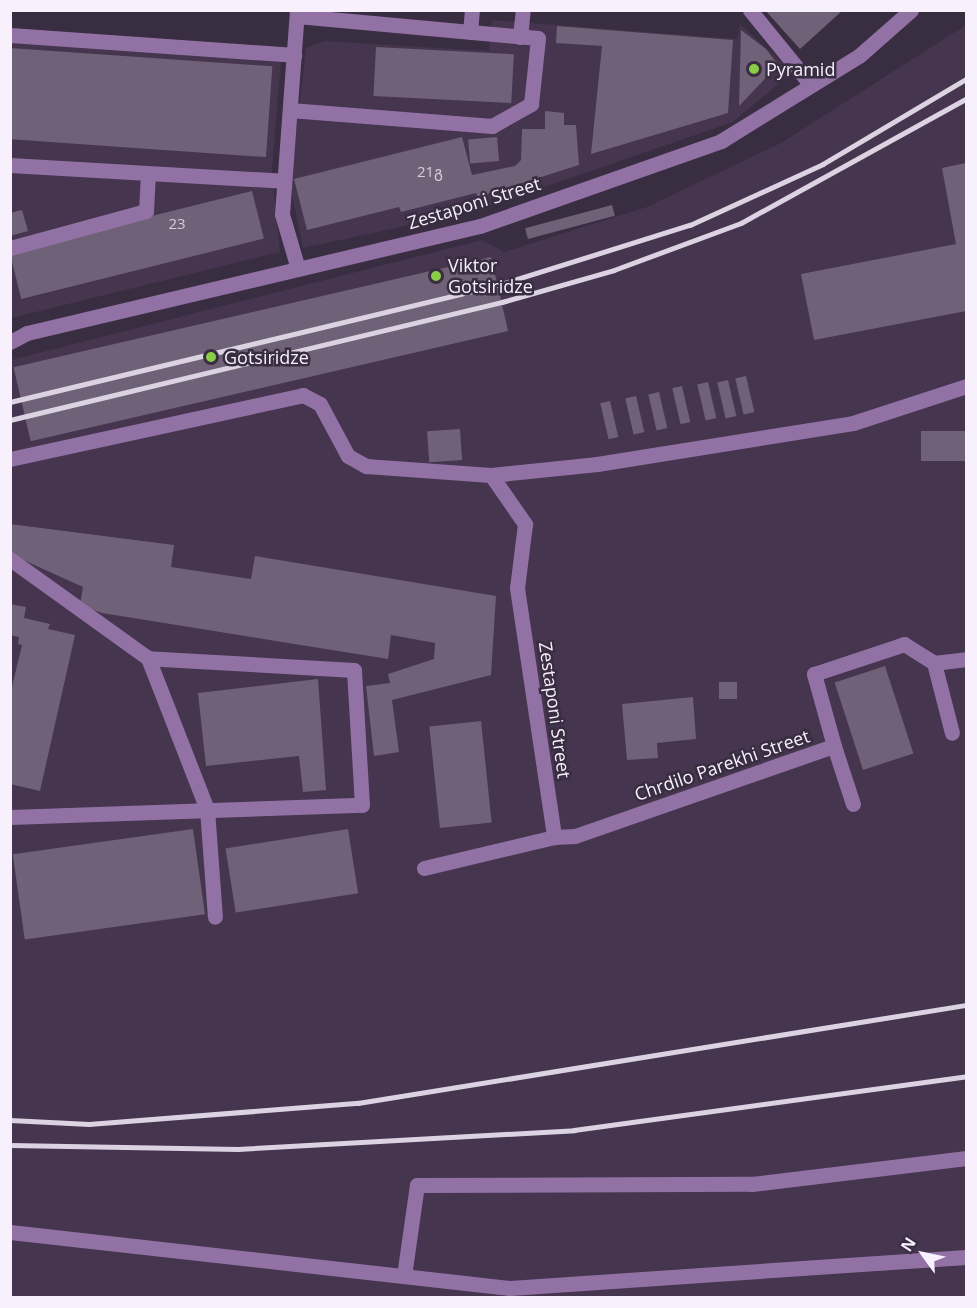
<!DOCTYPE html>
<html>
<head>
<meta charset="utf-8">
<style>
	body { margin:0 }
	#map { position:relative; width:977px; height:1308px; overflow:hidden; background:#392d41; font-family:"Open Sans","Noto Sans Georgian",sans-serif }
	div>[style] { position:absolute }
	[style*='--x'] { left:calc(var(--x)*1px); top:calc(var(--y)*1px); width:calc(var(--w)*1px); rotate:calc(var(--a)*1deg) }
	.built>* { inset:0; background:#45354e }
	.building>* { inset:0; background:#6f6177; transform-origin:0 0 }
	.minor>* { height:15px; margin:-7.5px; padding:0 7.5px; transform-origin:7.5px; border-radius:7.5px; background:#9272a5 }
	.rail>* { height:4.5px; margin:-2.25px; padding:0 2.25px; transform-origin:2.25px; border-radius:2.25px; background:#dbd3e1 }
	.dots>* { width:16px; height:16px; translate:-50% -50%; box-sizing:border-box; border:3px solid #392d41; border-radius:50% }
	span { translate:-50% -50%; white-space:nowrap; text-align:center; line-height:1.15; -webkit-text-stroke:5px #392d41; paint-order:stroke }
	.number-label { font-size:15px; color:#d6ccdc }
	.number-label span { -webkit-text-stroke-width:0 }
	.poi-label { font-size:18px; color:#f8f0fd }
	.left { translate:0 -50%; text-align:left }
	.street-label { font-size:18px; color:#f8f0fd }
	.frame { position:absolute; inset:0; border:12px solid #f8f0fd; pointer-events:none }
	.north { position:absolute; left:893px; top:1224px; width:60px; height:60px; -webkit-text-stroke:4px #392d41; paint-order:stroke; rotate:303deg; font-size:16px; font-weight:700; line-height:24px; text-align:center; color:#f8f0fd }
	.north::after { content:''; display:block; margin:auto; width:21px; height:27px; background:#f8f0fd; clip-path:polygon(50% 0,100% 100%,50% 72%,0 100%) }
</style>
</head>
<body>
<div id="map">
	<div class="built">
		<div style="clip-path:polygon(492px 20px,737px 39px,740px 24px,792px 72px,733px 122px,475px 211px,303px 248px,290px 185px,306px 48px,325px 41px,489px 51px)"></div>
		<div style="clip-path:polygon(966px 25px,966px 1297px,11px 1297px,11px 360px,482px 240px,504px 252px,647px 207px,781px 143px)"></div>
		<div style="clip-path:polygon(10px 29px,282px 48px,272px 170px,280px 252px,11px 318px)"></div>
	</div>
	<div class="building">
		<div style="clip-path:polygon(765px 10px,843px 10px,800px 49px)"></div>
		<div style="clip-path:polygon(557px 26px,733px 40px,728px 113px,591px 154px,602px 46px,556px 43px)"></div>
		<div style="clip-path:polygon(741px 30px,766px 49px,778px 65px,739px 106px)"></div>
		<div style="left:376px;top:47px;width:138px;height:49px;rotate:3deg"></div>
		<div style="left:10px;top:48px;width:263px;height:91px;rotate:4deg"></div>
		<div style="clip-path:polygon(545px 111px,564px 113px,564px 125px,576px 125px,579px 165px,478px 197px,476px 193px,401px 212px,399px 207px,307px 230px,294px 179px,462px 137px,472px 175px,515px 166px,521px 160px,522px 129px,545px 129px)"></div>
		<div style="left:497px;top:137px;width:24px;height:29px;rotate:85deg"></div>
		<div style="clip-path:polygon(966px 163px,966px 311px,814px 340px,801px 274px,956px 244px,942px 168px)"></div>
		<div style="left:252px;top:191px;width:49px;height:250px;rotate:76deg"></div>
		<div style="left:612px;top:205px;width:11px;height:90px;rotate:75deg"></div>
		<div style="clip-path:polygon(22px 210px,28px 231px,10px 236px,10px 213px)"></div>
		<div style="left:491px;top:257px;width:76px;height:490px;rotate:77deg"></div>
		<div style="left:746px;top:376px;width:37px;height:11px;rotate:77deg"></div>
		<div style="left:728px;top:380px;width:37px;height:11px;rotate:77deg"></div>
		<div style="left:708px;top:382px;width:37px;height:11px;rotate:77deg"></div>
		<div style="left:682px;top:386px;width:37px;height:10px;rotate:77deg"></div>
		<div style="left:659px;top:392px;width:37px;height:11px;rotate:77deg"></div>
		<div style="left:636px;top:396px;width:37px;height:11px;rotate:77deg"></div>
		<div style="left:610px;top:401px;width:37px;height:10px;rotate:77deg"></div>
		<div style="left:460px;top:429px;width:31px;height:33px;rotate:86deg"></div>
		<div style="left:966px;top:431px;width:30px;height:45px;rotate:90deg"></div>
		<div style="clip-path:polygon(10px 524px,174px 545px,171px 567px,251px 579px,255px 556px,496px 596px,491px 675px,392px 700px,399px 752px,374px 756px,366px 686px,390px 683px,388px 674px,434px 659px,435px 643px,391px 635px,388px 659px,102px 613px,80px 605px,83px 587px,10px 554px)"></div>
		<div style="clip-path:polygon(10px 604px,26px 607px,24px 618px,50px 624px,48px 629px,75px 635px,40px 791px,10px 784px,10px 695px,22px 645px,18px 644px,19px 637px,10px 635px)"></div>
		<div style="left:885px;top:666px;width:92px;height:53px;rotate:72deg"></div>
		<div style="clip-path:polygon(318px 679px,326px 790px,303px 792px,299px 756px,206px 766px,198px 693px)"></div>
		<div style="left:719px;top:682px;width:18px;height:17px"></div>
		<div style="clip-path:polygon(693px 697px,696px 739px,657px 743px,658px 758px,627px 760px,622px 704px)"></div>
		<div style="left:481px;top:721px;width:102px;height:52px;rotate:84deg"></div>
		<div style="left:193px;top:829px;width:86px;height:182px;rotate:82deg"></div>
		<div style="left:348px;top:829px;width:65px;height:124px;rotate:81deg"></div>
	</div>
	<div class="minor">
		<div style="--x:297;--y:10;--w:205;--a:94.2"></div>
		<div style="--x:282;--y:214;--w:57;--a:73.8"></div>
		<div style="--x:750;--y:10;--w:97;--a:50.9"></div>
		<div style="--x:470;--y:32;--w:22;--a:-85"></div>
		<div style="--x:10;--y:35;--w:285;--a:4"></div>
		<div style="--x:520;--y:37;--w:27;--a:-84"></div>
		<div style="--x:290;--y:110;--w:203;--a:4.5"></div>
		<div style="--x:492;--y:126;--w:45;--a:-29.4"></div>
		<div style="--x:531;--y:104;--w:66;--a:-83.9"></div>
		<div style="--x:538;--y:38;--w:242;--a:-174.8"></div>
		<div style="--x:10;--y:165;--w:274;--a:3.3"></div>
		<div style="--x:10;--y:248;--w:141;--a:-15.2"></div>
		<div style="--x:146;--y:211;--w:37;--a:-87"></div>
		<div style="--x:10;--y:342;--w:19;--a:-28"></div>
		<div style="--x:27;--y:333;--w:465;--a:-13.3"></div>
		<div style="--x:480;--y:226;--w:256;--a:-19.4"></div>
		<div style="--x:721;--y:141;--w:163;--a:-31.7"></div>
		<div style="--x:860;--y:55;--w:68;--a:-41.4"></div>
		<div style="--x:10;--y:459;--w:300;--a:-12.3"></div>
		<div style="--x:303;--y:395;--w:19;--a:28"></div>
		<div style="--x:320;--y:404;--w:59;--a:61.7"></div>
		<div style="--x:348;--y:456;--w:21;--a:29"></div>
		<div style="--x:366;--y:466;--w:125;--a:4.1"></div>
		<div style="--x:491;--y:475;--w:60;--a:55.2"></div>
		<div style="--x:525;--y:524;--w:64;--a:97.1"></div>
		<div style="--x:517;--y:588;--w:252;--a:81.5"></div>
		<div style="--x:491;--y:475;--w:107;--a:-5.9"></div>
		<div style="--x:597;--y:464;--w:259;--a:-9.1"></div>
		<div style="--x:853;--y:423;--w:119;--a:-18.1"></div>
		<div style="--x:10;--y:559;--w:170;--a:35.7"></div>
		<div style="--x:148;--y:658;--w:162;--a:68.7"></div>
		<div style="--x:207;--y:809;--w:108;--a:85.8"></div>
		<div style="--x:934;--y:663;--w:32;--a:-7"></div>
		<div style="--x:834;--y:746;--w:61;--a:71.9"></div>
		<div style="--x:10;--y:817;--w:352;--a:-2"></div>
		<div style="--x:362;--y:805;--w:135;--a:-93.4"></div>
		<div style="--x:354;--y:670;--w:206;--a:-176.7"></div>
		<div style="--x:424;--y:868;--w:134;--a:-13.4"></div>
		<div style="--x:554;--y:837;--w:21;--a:-3"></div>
		<div style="--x:575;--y:836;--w:274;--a:-19.2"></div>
		<div style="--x:834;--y:746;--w:75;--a:-105.5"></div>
		<div style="--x:814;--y:674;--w:95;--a:-18.4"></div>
		<div style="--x:904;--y:644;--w:36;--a:32"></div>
		<div style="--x:934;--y:663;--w:72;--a:75.6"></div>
		<div style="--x:10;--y:1232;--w:503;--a:6.39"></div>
		<div style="--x:510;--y:1288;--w:457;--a:-3.9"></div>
		<div style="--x:404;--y:1276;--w:92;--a:-81.9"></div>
		<div style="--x:417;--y:1185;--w:335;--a:-0.2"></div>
		<div style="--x:752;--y:1184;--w:216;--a:-6.9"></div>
	</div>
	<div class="rail">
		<div style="--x:10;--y:402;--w:502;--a:-13.48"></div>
		<div style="--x:498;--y:285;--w:201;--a:-17.4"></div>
		<div style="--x:690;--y:225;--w:146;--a:-24.6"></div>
		<div style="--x:823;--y:164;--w:166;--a:-30.7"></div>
		<div style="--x:10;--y:420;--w:506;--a:-13.49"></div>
		<div style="--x:502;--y:302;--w:116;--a:-15.9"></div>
		<div style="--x:614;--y:270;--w:135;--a:-20.3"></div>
		<div style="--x:741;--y:223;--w:257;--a:-28.9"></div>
		<div style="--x:10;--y:1120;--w:79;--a:2.9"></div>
		<div style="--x:89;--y:1124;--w:270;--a:-4.5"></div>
		<div style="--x:358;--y:1103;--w:616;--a:-9.16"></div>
		<div style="--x:10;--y:1145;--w:228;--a:1"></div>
		<div style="--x:238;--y:1149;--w:337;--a:-3.2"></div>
		<div style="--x:574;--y:1130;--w:396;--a:-7.8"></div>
	</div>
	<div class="dots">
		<div style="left:754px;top:69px;background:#8ace47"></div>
		<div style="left:436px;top:276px;background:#8ace47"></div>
		<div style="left:211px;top:357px;background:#8ace47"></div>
	</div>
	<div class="number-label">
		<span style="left:430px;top:172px">21გ</span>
		<span style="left:177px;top:224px">23</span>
	</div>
	<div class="poi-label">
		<span class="left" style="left:766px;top:69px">Pyramid</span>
		<span class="left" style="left:448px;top:276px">Viktor<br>Gotsiridze</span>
		<span class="left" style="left:224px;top:357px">Gotsiridze</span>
	</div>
	<div class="street-label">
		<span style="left:474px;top:203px;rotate:-17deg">Zestaponi Street</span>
		<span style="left:555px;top:710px;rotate:82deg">Zestaponi Street</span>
		<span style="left:722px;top:765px;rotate:-19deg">Chrdilo Parekhi Street</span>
	</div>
	<div class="frame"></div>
	<div class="north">N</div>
</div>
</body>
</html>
